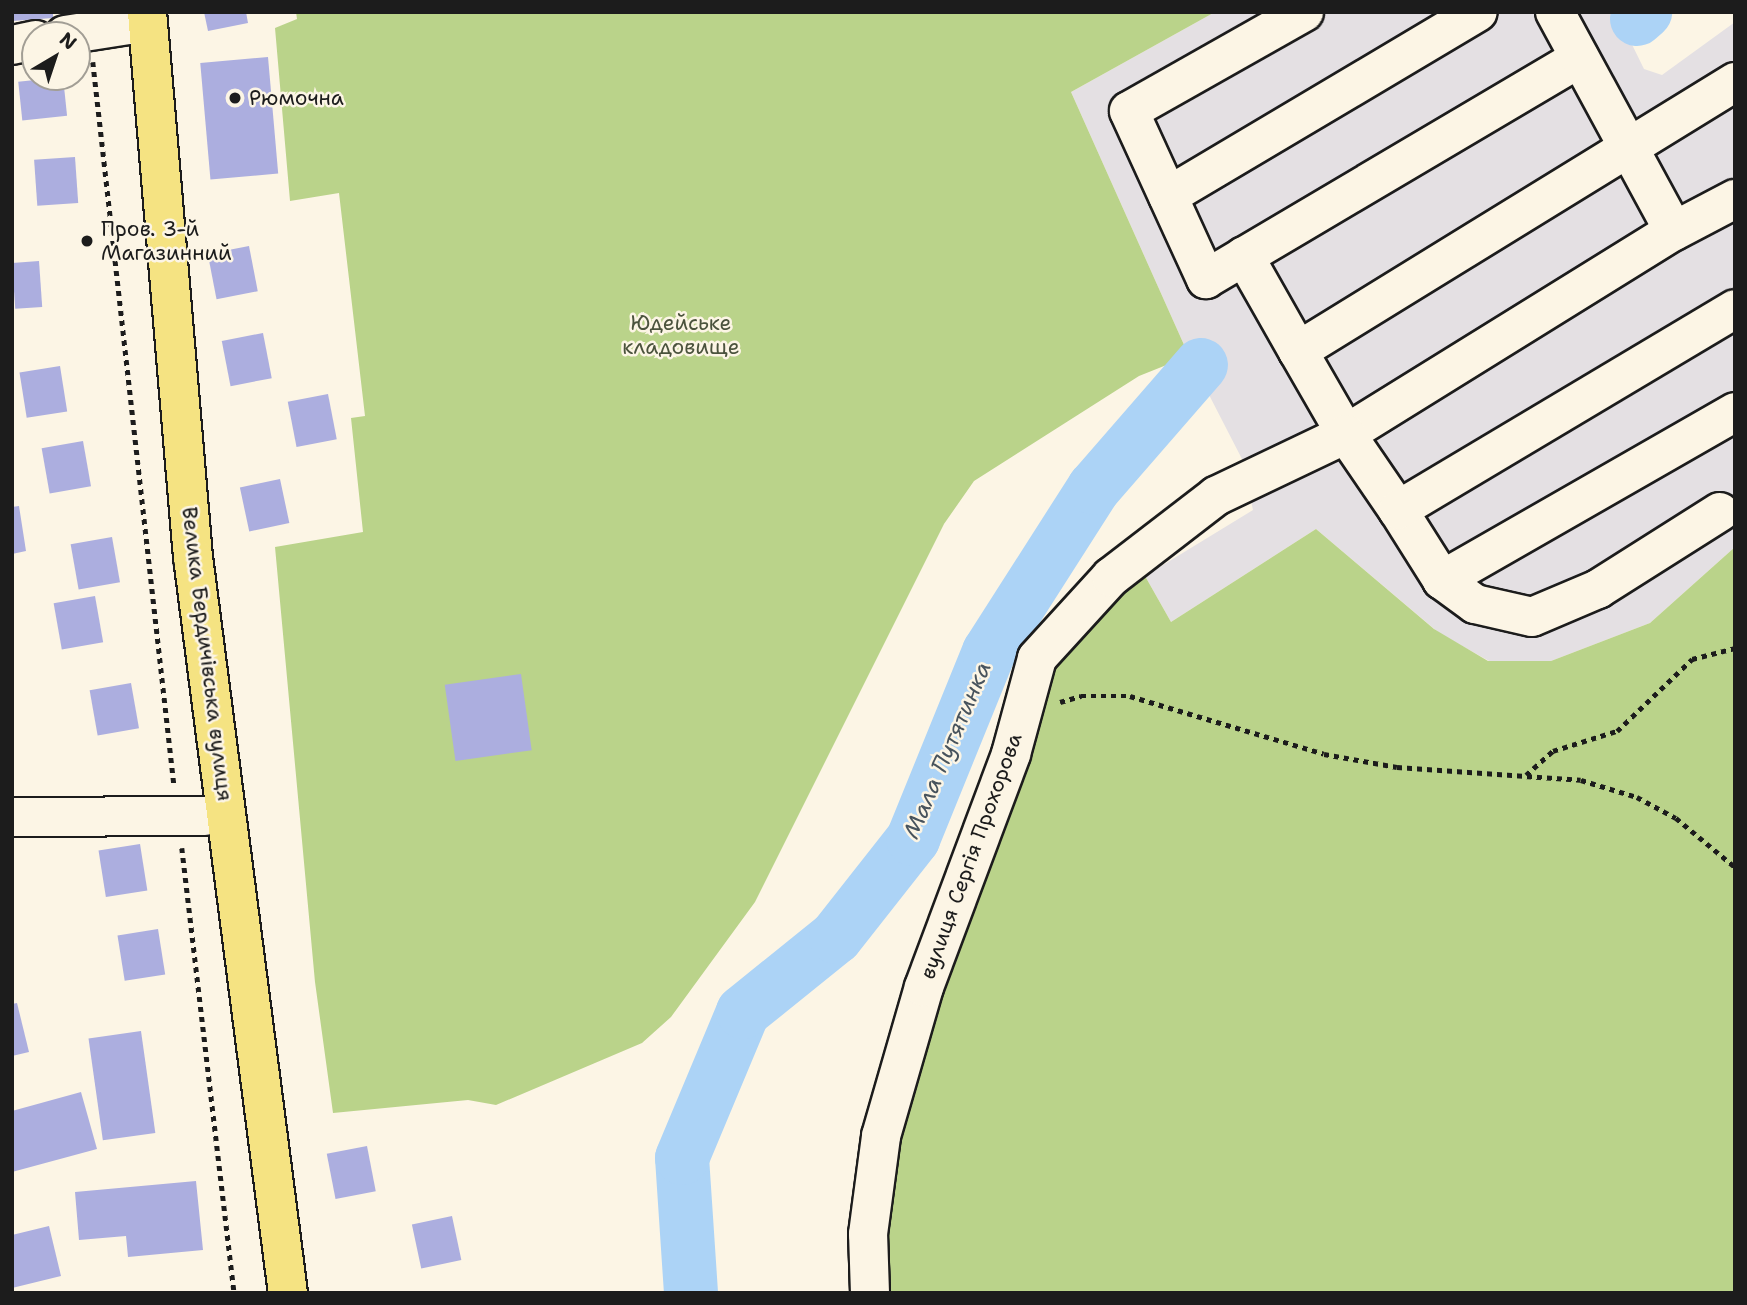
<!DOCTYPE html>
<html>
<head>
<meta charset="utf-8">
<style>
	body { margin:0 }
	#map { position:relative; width:1747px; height:1305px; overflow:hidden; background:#fcf5e5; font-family:"Shantell Sans",sans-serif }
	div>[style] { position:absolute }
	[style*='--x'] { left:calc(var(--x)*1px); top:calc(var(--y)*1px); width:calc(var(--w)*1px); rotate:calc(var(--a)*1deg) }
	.built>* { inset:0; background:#e4e0e3 }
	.green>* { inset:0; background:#bad38a }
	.river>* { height:54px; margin:-27px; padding:0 27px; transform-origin:27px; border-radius:27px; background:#acd3f6 }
	.building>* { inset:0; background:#acaedf; transform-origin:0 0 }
	.path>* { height:4.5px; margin-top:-2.25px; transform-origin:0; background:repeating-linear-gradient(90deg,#1c1c1c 0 5px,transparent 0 10px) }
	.roads { filter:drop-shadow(2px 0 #1c1c1c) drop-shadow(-2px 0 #1c1c1c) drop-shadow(0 2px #1c1c1c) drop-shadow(0 -2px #1c1c1c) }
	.minor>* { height:38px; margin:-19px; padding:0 19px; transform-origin:19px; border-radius:19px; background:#fcf5e5 }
	.major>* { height:38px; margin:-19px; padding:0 19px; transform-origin:19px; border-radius:19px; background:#f5e382 }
	.dots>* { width:19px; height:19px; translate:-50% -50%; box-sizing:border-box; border:4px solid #fcf5e5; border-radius:50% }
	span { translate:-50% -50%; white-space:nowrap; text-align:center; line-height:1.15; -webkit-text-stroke:5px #fcf5e5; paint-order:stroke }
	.poi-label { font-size:21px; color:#1c1c1c }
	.left { translate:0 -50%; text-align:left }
	.park-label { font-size:21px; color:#4b533d }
	.street-label { font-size:21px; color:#1c1c1c }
	.water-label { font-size:23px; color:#47535d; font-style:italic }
	.frame { position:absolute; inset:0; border:14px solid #1c1c1c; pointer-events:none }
	.north { position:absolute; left:21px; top:21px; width:70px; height:70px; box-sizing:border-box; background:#fcf5e5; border:2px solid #a29e95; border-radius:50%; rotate:39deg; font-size:19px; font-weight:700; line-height:28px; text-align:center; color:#1c1c1c }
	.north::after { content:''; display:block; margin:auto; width:24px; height:32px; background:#1c1c1c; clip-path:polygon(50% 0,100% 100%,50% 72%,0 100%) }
</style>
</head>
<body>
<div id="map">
	<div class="built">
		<div style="clip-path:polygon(1215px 12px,1616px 12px,1644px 69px,1662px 75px,1735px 22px,1735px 547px,1650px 623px,1551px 661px,1489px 661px,1439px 633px,1316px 529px,1171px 622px,1145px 576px,1253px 510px,1242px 459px,1189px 356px,1071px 92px)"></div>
	</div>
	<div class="green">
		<div style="clip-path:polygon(296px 12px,1215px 12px,1071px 92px,1189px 356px,1139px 376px,974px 481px,944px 524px,755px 902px,671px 1017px,642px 1043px,496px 1105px,468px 1100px,333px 1113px,315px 982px,275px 547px,363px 532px,351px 418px,365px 416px,339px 193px,290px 201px,275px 28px,297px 19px)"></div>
		<div style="clip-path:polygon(1316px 529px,1434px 629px,1488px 661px,1551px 661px,1650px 623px,1735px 547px,1735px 1293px,889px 1293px,886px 1143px,1060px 620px,1145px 576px,1171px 622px)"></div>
	</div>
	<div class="river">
		<div style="--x:1637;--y:19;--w:11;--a:-41"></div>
		<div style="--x:691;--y:1293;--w:135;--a:-93.8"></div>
		<div style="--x:682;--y:1158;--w:158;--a:-67.3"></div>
		<div style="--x:743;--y:1012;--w:119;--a:-38.9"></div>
		<div style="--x:836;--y:937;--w:125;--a:-51.8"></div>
		<div style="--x:913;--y:839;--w:202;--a:-67.9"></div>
		<div style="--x:989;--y:652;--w:195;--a:-57.4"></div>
		<div style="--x:1094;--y:488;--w:163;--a:-49"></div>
	</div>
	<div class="building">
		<div style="clip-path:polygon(12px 12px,53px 12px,53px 18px,12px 21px)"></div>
		<div style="clip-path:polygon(204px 12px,246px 12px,248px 23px,208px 31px)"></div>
		<div style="left:268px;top:57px;width:117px;height:68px;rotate:85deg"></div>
		<div style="left:63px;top:77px;width:39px;height:45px;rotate:84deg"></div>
		<div style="left:75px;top:157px;width:46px;height:41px;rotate:86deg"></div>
		<div style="left:249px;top:246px;width:46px;height:42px;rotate:79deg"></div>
		<div style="left:39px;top:261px;width:46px;height:27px;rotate:86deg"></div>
		<div style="left:263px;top:333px;width:46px;height:42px;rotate:79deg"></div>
		<div style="left:60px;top:366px;width:46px;height:41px;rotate:81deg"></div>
		<div style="left:328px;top:394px;width:46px;height:41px;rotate:79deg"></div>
		<div style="left:83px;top:441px;width:46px;height:42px;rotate:80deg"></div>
		<div style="left:280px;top:479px;width:45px;height:41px;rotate:78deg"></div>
		<div style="clip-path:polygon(19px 506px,26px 551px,12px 554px,12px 507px)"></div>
		<div style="left:112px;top:537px;width:46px;height:42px;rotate:80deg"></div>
		<div style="left:95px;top:596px;width:47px;height:42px;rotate:80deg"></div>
		<div style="left:521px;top:674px;width:77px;height:77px;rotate:82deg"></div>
		<div style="left:131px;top:683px;width:46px;height:42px;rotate:80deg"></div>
		<div style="left:140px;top:844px;width:47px;height:42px;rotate:81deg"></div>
		<div style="left:158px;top:929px;width:46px;height:41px;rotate:81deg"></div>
		<div style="clip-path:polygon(17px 1003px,29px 1052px,12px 1056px,12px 1004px)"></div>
		<div style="left:141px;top:1031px;width:103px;height:53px;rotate:82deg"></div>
		<div style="clip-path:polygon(81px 1092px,97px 1149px,12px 1172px,12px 1111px)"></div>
		<div style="left:367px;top:1146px;width:46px;height:41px;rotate:79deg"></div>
		<div style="clip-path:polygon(196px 1181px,203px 1250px,128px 1257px,126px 1236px,79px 1240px,75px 1192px)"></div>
		<div style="left:452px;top:1216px;width:45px;height:41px;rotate:78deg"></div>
		<div style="clip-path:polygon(49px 1226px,61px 1276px,12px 1288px,12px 1235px)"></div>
	</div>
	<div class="path">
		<div style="--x:93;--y:62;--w:727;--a:83.6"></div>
		<div style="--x:1060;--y:702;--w:22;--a:-16"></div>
		<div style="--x:1081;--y:696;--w:49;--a:0"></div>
		<div style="--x:1130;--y:696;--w:202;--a:16.6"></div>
		<div style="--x:1324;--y:754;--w:74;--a:10.1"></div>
		<div style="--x:1397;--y:767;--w:184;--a:4"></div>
		<div style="--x:1581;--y:780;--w:59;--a:16.9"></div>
		<div style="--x:1637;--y:797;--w:44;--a:28.3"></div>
		<div style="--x:1676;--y:818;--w:77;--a:39.7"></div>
		<div style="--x:1526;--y:775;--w:36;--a:-42"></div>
		<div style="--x:1553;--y:751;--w:67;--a:-17.4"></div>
		<div style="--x:1617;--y:731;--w:104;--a:-43.8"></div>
		<div style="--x:1692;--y:659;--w:44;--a:-14.3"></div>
		<div style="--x:182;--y:848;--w:448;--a:83.3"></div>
	</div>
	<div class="roads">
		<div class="minor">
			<div style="--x:1304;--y:12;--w:201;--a:150.5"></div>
			<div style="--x:1129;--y:111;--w:185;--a:65.4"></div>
			<div style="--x:1206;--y:279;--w:434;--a:-30.6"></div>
			<div style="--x:1555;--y:12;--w:249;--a:61.5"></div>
			<div style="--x:1674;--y:231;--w:69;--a:-27.7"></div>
			<div style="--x:65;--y:35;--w:84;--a:-8.9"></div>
			<div style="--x:12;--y:45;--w:24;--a:-12"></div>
			<div style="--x:1168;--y:196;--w:360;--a:-30.7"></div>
			<div style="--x:1244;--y:256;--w:109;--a:60.4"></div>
			<div style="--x:1298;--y:351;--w:513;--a:-31.61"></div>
			<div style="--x:1298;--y:351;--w:96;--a:60"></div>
			<div style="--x:1346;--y:434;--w:386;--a:-31.8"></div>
			<div style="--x:1398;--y:510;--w:83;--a:57.8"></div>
			<div style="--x:1442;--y:580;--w:338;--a:-29.8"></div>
			<div style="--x:1442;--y:580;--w:41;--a:36"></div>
			<div style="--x:1475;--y:604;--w:58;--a:12.8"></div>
			<div style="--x:1532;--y:617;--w:72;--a:-23"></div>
			<div style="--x:1598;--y:589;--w:144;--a:-32.3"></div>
			<div style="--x:12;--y:817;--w:193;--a:-0.3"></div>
			<div style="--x:870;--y:1293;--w:59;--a:-91.9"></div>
			<div style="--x:868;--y:1234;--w:99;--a:-82.4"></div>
			<div style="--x:881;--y:1136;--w:155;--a:-73.9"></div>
			<div style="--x:924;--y:987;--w:249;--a:-69.5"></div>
			<div style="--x:1011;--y:754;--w:99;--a:-74.8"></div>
			<div style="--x:1037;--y:658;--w:110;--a:-47.6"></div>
			<div style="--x:1111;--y:577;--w:133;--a:-37.6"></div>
			<div style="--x:1216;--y:496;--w:144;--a:-25.5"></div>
			<div style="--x:1346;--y:434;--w:92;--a:55.6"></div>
			<div style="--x:1398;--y:510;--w:392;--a:-30.8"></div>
		</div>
		<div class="major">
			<div style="--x:147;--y:12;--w:547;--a:85.18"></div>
			<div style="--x:193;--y:557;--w:742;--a:82.65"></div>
		</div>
	</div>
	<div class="dots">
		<div style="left:235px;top:98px;background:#1c1c1c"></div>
		<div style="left:87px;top:241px;background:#1c1c1c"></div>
	</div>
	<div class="poi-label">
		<span class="left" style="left:249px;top:98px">Рюмочна</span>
		<span class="left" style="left:101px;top:241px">Пров. 3-й<br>Магазинний</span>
	</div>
	<div class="park-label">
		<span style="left:681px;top:335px">Юдейське<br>кладовище</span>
	</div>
	<div class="street-label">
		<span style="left:207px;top:654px;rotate:83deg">Велика Бердичівська вулиця</span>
		<span style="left:971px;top:856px;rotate:-70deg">вулиця Сергія Прохорова</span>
	</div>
	<div class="water-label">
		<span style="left:947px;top:750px;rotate:-67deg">Мала Путятинка</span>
	</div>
	<div class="frame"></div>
	<div class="north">N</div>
</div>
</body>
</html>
